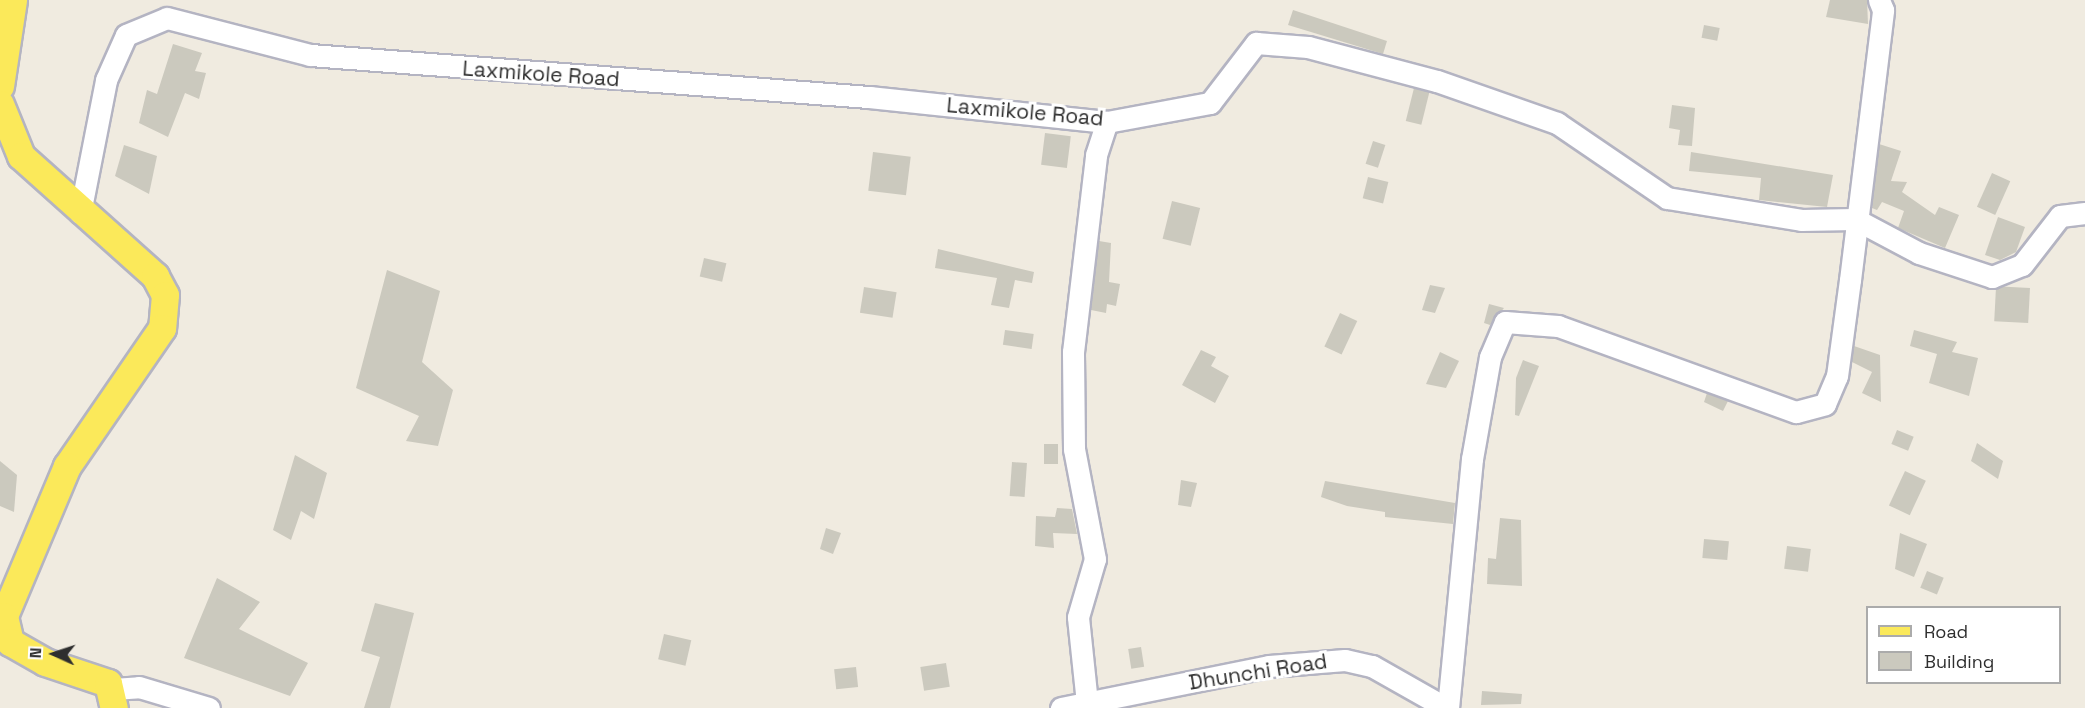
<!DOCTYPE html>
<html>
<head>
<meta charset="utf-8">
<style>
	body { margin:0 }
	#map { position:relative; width:2085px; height:708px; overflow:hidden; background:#f0ebe0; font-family:"Space Grotesk",sans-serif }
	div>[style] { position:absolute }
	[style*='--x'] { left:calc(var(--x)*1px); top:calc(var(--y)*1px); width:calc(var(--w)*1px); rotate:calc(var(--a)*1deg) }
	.building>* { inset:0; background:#cbc9be; transform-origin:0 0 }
	.roads { filter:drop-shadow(2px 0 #b4b4c2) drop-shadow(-2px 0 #b4b4c2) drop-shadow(0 2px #b4b4c2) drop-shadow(0 -2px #b4b4c2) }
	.minor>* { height:21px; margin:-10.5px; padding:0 10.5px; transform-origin:10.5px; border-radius:10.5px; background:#fff }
	.major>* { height:27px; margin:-13.5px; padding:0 13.5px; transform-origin:13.5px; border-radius:13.5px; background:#fbe95a }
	span { translate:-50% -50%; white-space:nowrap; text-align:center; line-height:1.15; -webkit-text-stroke:6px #fff; paint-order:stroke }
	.street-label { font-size:21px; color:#2e2e2e }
	.legend { position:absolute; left:1866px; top:606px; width:195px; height:78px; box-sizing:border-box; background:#fff; border:2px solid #ababab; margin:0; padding:8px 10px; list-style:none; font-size:18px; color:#2e2e2e }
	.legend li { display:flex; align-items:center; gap:12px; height:30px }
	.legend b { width:30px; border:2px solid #ababab }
	.north { position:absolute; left:24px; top:624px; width:60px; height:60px; -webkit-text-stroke:4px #fff; paint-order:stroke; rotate:273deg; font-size:16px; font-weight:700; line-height:24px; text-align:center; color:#2e2e2e }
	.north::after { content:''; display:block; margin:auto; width:21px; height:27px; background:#2e2e2e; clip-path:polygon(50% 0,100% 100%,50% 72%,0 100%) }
</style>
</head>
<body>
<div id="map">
	<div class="building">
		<div style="clip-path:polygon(1830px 0,1867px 0,1868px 24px,1826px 17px)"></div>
		<div style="clip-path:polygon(1293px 10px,1387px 41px,1383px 54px,1288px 25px)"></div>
		<div style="left:1704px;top:25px;width:16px;height:13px;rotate:11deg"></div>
		<div style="clip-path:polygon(173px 44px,202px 53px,195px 71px,206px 73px,199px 99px,185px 93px,168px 137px,139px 123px,147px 90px,157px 94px)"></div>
		<div style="left:1414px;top:88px;width:16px;height:34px;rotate:14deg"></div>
		<div style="clip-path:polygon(1672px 105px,1695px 108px,1692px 146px,1678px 145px,1680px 130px,1669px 128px)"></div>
		<div style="left:1045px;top:133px;width:26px;height:32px;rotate:7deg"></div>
		<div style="left:1373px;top:141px;width:13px;height:24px;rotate:18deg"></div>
		<div style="clip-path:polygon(1879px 144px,1901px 151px,1891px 181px,1907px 182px,1902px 192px,1935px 215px,1939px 207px,1959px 215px,1945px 248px,1898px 228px,1904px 211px,1882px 202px,1877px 210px,1872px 208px)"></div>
		<div style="clip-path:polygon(124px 145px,157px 156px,149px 194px,115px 176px)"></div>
		<div style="left:873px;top:152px;width:38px;height:39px;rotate:7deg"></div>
		<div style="clip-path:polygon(1691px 152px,1833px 175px,1827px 207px,1759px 200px,1761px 178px,1689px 171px)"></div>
		<div style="left:1992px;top:173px;width:20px;height:37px;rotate:24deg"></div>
		<div style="left:1368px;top:177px;width:21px;height:22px;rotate:14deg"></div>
		<div style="left:1172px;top:201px;width:29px;height:39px;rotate:14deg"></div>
		<div style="clip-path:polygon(1998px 217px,2025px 227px,2016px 252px,2000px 260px,1985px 255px)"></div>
		<div style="clip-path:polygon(1099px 241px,1111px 243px,1109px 282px,1120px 284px,1116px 306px,1107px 304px,1106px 313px,1091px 310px)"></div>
		<div style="clip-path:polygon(938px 249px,1034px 272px,1032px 283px,1015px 280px,1009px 308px,991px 305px,997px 278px,935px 268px)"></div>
		<div style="left:704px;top:258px;width:23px;height:19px;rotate:13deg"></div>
		<div style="clip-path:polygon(387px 270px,440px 291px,422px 362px,453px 390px,438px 446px,406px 441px,419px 416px,356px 388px)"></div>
		<div style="clip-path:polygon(1430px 285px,1445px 288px,1435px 313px,1422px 310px)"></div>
		<div style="left:864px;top:287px;width:33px;height:26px;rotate:9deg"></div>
		<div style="left:2030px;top:288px;width:35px;height:34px;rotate:93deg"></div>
		<div style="clip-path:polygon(1489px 304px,1504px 308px,1490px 325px,1484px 323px)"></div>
		<div style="left:1340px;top:313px;width:19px;height:37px;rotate:25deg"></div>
		<div style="left:1005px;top:330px;width:29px;height:15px;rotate:8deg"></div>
		<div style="clip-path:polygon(1914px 330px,1957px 342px,1952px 352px,1978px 358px,1969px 396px,1929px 383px,1937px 354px,1910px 346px)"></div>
		<div style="clip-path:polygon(1854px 346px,1880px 355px,1881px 402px,1862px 393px,1872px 372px,1852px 362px)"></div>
		<div style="clip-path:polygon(1201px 350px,1216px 357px,1211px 366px,1229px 376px,1215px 403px,1182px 385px)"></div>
		<div style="clip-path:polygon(1440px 352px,1459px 361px,1446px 388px,1426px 384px)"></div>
		<div style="clip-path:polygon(1523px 360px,1539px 366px,1519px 416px,1515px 415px,1516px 378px)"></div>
		<div style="clip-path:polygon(1707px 393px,1728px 401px,1723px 411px,1704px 402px)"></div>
		<div style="left:1897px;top:430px;width:18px;height:15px;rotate:22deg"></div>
		<div style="clip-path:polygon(1977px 443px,2003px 461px,1998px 479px,1971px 461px)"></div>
		<div style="left:1044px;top:444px;width:14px;height:20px"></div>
		<div style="clip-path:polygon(295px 455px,327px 473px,314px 519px,301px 511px,291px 540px,273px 530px)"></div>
		<div style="clip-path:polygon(0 461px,17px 475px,14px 512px,0 506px)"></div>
		<div style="left:1012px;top:462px;width:15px;height:34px;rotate:4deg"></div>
		<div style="left:1905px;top:471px;width:23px;height:38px;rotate:25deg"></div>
		<div style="clip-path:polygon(1181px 480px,1197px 483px,1191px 507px,1178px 505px)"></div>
		<div style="clip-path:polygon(1325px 481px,1455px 503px,1453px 524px,1385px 517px,1385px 512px,1347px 506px,1321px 497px)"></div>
		<div style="clip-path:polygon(1057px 508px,1072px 509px,1077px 534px,1053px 533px,1054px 548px,1035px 546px,1036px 516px,1055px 517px)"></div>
		<div style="clip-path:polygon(1500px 518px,1521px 520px,1522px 586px,1487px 584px,1488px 558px,1496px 559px)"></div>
		<div style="clip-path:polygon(826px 528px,841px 533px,833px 554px,820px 549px)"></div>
		<div style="clip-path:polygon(1900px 533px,1927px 544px,1914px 577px,1895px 569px)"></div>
		<div style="left:1704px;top:539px;width:25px;height:19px;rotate:5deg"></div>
		<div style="left:1787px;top:546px;width:24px;height:23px;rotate:7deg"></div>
		<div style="left:1927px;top:571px;width:18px;height:18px;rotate:22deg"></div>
		<div style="clip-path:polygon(217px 578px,260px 602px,239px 629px,308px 663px,290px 696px,184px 658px)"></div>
		<div style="clip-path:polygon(375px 603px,414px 613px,390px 708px,364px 708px,380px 657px,361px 651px)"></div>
		<div style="left:664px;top:634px;width:28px;height:26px;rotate:13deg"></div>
		<div style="left:1141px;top:647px;width:20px;height:13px;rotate:81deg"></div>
		<div style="left:946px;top:663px;width:24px;height:26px;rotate:81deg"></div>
		<div style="left:856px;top:667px;width:20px;height:22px;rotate:84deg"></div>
		<div style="clip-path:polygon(1482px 691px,1522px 694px,1521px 704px,1481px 705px)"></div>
	</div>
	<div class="roads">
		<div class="minor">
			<div style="--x:80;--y:213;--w:136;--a:-78.9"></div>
			<div style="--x:106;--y:80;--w:49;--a:-66"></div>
			<div style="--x:126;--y:35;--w:44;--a:-22.5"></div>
			<div style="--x:167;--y:18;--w:148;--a:14.5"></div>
			<div style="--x:310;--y:55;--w:561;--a:4.3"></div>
			<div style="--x:869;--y:97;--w:239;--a:6"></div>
			<div style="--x:1107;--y:122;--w:105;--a:-10.5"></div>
			<div style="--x:1210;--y:103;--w:76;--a:-52.5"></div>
			<div style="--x:1256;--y:43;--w:52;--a:4.4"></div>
			<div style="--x:1308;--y:47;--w:133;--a:14.8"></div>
			<div style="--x:1437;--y:81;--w:127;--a:19.3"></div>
			<div style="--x:1557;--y:123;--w:133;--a:34.3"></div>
			<div style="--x:1667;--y:198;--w:136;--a:9.3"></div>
			<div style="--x:1801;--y:220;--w:54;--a:-1.1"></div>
			<div style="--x:1855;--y:219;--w:72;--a:28"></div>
			<div style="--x:1919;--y:253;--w:77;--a:18.2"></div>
			<div style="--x:1992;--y:277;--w:32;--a:-22"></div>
			<div style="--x:2022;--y:265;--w:62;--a:-52.2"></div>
			<div style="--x:2060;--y:216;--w:25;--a:-7"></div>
			<div style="--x:113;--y:689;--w:26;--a:-4"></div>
			<div style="--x:139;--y:687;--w:73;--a:16.7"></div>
			<div style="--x:1087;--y:703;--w:86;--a:-96"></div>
			<div style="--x:1078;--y:617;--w:60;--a:-73.7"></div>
			<div style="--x:1095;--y:559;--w:112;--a:-100.8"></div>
			<div style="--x:1074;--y:449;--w:97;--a:-90.6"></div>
			<div style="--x:1073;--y:352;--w:198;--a:-83.3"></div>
			<div style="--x:1096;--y:155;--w:35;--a:-72"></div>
			<div style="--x:1061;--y:708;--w:212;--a:-11.4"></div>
			<div style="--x:1269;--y:666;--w:76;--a:-4.5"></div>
			<div style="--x:1345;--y:660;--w:28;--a:13"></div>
			<div style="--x:1372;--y:666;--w:85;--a:29.6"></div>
			<div style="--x:1448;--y:708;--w:250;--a:-84.5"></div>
			<div style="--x:1472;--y:459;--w:104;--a:-80"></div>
			<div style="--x:1490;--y:357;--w:38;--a:-67"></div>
			<div style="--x:1505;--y:322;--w:53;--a:4.3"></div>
			<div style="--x:1558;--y:326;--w:253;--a:19.9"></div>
			<div style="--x:1796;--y:412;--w:30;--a:-15"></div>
			<div style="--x:1825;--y:404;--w:30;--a:-67"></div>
			<div style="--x:1837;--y:376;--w:97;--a:-82.3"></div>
			<div style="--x:1850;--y:280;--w:272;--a:-83"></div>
			<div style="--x:1883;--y:10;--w:11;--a:-112"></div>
		</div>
		<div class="major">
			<div style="--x:0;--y:86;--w:87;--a:-81.4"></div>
			<div style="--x:0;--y:104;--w:56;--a:68"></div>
			<div style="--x:21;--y:156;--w:180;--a:41.8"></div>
			<div style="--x:155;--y:276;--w:21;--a:62"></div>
			<div style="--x:165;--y:295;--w:33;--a:95"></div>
			<div style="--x:162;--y:328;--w:168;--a:124.5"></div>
			<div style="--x:67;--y:466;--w:163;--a:112.8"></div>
			<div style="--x:4;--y:616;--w:27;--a:77"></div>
			<div style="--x:10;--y:642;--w:40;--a:29.7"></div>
			<div style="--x:45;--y:662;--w:66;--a:18.4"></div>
			<div style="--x:108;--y:683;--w:26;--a:77"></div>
		</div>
	</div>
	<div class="street-label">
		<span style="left:541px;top:74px;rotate:4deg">Laxmikole Road</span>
		<span style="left:1025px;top:112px;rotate:5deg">Laxmikole Road</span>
		<span style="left:1258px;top:672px;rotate:-9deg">Dhunchi Road</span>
	</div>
	<ul class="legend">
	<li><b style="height:8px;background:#fbe95a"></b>Road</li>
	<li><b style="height:16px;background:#cbc9be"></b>Building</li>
	</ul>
	<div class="north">N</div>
</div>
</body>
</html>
